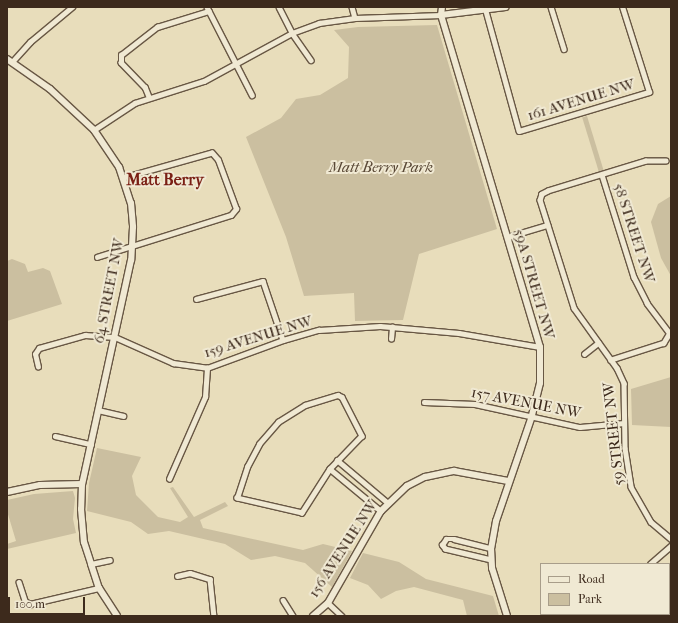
<!DOCTYPE html>
<html>
<head>
<meta charset="utf-8">
<style>
	body { margin:0 }
	#map { position:relative; width:678px; height:623px; overflow:hidden; background:#e8ddbb; font-family:"IM FELL French Canon",serif }
	div>[style] { position:absolute }
	[style*='--x'] { left:calc(var(--x)*1px); top:calc(var(--y)*1px); width:calc(var(--w)*1px); rotate:calc(var(--a)*1deg) }
	.green>* { inset:0; background:#cbbfa0; transform-origin:0 0 }
	.roads { filter:drop-shadow(1px 0 #685744) drop-shadow(-1px 0 #685744) drop-shadow(0 1px #685744) drop-shadow(0 -1px #685744) }
	.street>* { height:4.5px; margin:-2.25px; padding:0 2.25px; transform-origin:2.25px; border-radius:2.25px; background:#f0e9d3 }
	.secondary>* { height:6px; margin:-3px; padding:0 3px; transform-origin:3px; border-radius:3px; background:#f0e9d3 }
	span { translate:-50% -50%; white-space:nowrap; text-align:center; line-height:1.15; -webkit-text-stroke:4px #f0e9d3; paint-order:stroke }
	.street-label { font-size:15px; color:#3d2a1c }
	.park-label { font-size:15px; color:#594836; font-style:italic }
	.neighbourhood-label { font-size:16px; color:#7a1f14; font-weight:700 }
	.frame { position:absolute; inset:0; border:8px solid #3d2a1c; pointer-events:none }
	.legend { position:absolute; left:540px; top:563px; width:130px; height:52px; box-sizing:border-box; background:#f0e9d3; border:1px solid #a89d8a; margin:0; padding:5px 7px; list-style:none; font-size:12px; color:#3d2a1c }
	.legend li { display:flex; align-items:center; gap:8px; height:20px }
	.legend b { width:20px; border:1px solid #a89d8a }
	.scale { position:absolute; left:8px; top:597px; width:77px; height:18px; box-sizing:border-box; border:2px solid #3d2a1c; border-top:0; padding-left:5px; font-size:12px; line-height:14px; white-space:nowrap; color:#3d2a1c; -webkit-text-stroke:3px #f0e9d3; paint-order:stroke }
</style>
</head>
<body>
<div id="map">
	<div class="green">
		<div style="clip-path:polygon(437px 25px,497px 229px,419px 254px,403px 320px,355px 321px,354px 293px,304px 296px,286px 237px,246px 137px,281px 118px,296px 99px,320px 95px,348px 78px,349px 47px,334px 30px,358px 27px)"></div>
		<div style="left:587px;top:116px;width:57px;height:5px;rotate:73deg"></div>
		<div style="clip-path:polygon(671px 196px,671px 276px,661px 258px,651px 222px,658px 204px)"></div>
		<div style="clip-path:polygon(12px 259px,25px 264px,28px 272px,43px 268px,50px 271px,62px 304px,7px 321px,7px 261px)"></div>
		<div style="clip-path:polygon(671px 377px,671px 427px,632px 425px,631px 389px)"></div>
		<div style="clip-path:polygon(97px 448px,141px 457px,132px 476px,136px 495px,158px 517px,180px 522px,188px 517px,170px 488px,173px 487px,194px 517px,225px 502px,228px 506px,200px 520px,203px 528px,303px 550px,323px 544px,352px 551px,332px 587px,305px 563px,275px 556px,251px 560px,225px 544px,169px 531px,148px 534px,131px 522px,87px 511px,89px 483px)"></div>
		<div style="clip-path:polygon(73px 491px,75px 498px,73px 519px,76px 533px,7px 549px,7px 544px,16px 541px,7px 511px,7px 500px,34px 494px)"></div>
		<div style="clip-path:polygon(363px 553px,399px 562px,426px 579px,493px 596px,499px 616px,467px 616px,463px 600px,414px 587px,396px 591px,381px 599px,368px 585px,350px 578px)"></div>
	</div>
	<div class="roads">
		<div class="street">
			<div style="--x:207;--y:7;--w:99;--a:62.9"></div>
			<div style="--x:279;--y:7;--w:29;--a:63"></div>
			<div style="--x:292;--y:33;--w:33;--a:55"></div>
			<div style="--x:352;--y:7;--w:11;--a:75"></div>
			<div style="--x:551;--y:7;--w:44;--a:72.8"></div>
			<div style="--x:486;--y:11;--w:124;--a:74.6"></div>
			<div style="--x:519;--y:131;--w:136;--a:-16.7"></div>
			<div style="--x:649;--y:92;--w:89;--a:-107.6"></div>
			<div style="--x:12;--y:62;--w:27;--a:-48"></div>
			<div style="--x:30;--y:42;--w:55;--a:-39.8"></div>
			<div style="--x:149;--y:98;--w:11;--a:-112"></div>
			<div style="--x:145;--y:88;--w:35;--a:-134"></div>
			<div style="--x:121;--y:63;--w:8;--a:-90"></div>
			<div style="--x:121;--y:55;--w:46;--a:-37.9"></div>
			<div style="--x:157;--y:27;--w:54;--a:-17.1"></div>
			<div style="--x:94;--y:130;--w:49;--a:-33.4"></div>
			<div style="--x:135;--y:103;--w:72;--a:-17.7"></div>
			<div style="--x:204;--y:81;--w:100;--a:-28.6"></div>
			<div style="--x:292;--y:33;--w:29;--a:-20"></div>
			<div style="--x:319;--y:23;--w:36;--a:-8"></div>
			<div style="--x:355;--y:18;--w:86;--a:-2"></div>
			<div style="--x:666;--y:161;--w:20;--a:180"></div>
			<div style="--x:646;--y:161;--w:102;--a:163"></div>
			<div style="--x:548;--y:191;--w:7;--a:153"></div>
			<div style="--x:542;--y:194;--w:6;--a:108"></div>
			<div style="--x:540;--y:200;--w:113;--a:72.5"></div>
			<div style="--x:574;--y:308;--w:74;--a:54.4"></div>
			<div style="--x:617;--y:368;--w:17;--a:65"></div>
			<div style="--x:624;--y:383;--w:65;--a:89.1"></div>
			<div style="--x:625;--y:448;--w:39;--a:81"></div>
			<div style="--x:631;--y:487;--w:40;--a:60.3"></div>
			<div style="--x:651;--y:522;--w:26;--a:40"></div>
			<div style="--x:602;--y:175;--w:107;--a:72.6"></div>
			<div style="--x:634;--y:277;--w:29;--a:63"></div>
			<div style="--x:647;--y:303;--w:38;--a:53"></div>
			<div style="--x:670;--y:333;--w:12;--a:121"></div>
			<div style="--x:664;--y:343;--w:56;--a:162.2"></div>
			<div style="--x:507;--y:237;--w:42;--a:-16.7"></div>
			<div style="--x:97;--y:257;--w:140;--a:-17.4"></div>
			<div style="--x:231;--y:215;--w:8;--a:-50"></div>
			<div style="--x:236;--y:209;--w:52;--a:-110.2"></div>
			<div style="--x:218;--y:160;--w:9;--a:-131"></div>
			<div style="--x:212;--y:153;--w:92;--a:164.3"></div>
			<div style="--x:196;--y:299;--w:69;--a:-15"></div>
			<div style="--x:263;--y:281;--w:62;--a:71.3"></div>
			<div style="--x:391;--y:339;--w:12;--a:-85"></div>
			<div style="--x:584;--y:354;--w:18;--a:-38"></div>
			<div style="--x:38;--y:367;--w:13;--a:-103"></div>
			<div style="--x:35;--y:354;--w:7;--a:-56"></div>
			<div style="--x:39;--y:348;--w:48;--a:-15.8"></div>
			<div style="--x:85;--y:335;--w:30;--a:4"></div>
			<div style="--x:115;--y:337;--w:64;--a:24.1"></div>
			<div style="--x:173;--y:363;--w:34;--a:8"></div>
			<div style="--x:207;--y:368;--w:81;--a:-20.2"></div>
			<div style="--x:283;--y:340;--w:37;--a:-16"></div>
			<div style="--x:319;--y:330;--w:61;--a:-3.8"></div>
			<div style="--x:380;--y:326;--w:79;--a:5.1"></div>
			<div style="--x:459;--y:333;--w:82;--a:9.8"></div>
			<div style="--x:338;--y:395;--w:4;--a:27"></div>
			<div style="--x:342;--y:397;--w:44;--a:62.9"></div>
			<div style="--x:362;--y:436;--w:46;--a:134.1"></div>
			<div style="--x:330;--y:469;--w:52;--a:122.5"></div>
			<div style="--x:302;--y:513;--w:67;--a:-167"></div>
			<div style="--x:237;--y:498;--w:33;--a:-72"></div>
			<div style="--x:247;--y:467;--w:26;--a:-62"></div>
			<div style="--x:259;--y:444;--w:29;--a:-49"></div>
			<div style="--x:278;--y:422;--w:32;--a:-32"></div>
			<div style="--x:305;--y:405;--w:34;--a:-17"></div>
			<div style="--x:424;--y:402;--w:51;--a:2.2"></div>
			<div style="--x:475;--y:404;--w:107;--a:12.4"></div>
			<div style="--x:580;--y:427;--w:44;--a:-5.2"></div>
			<div style="--x:98;--y:410;--w:26;--a:13"></div>
			<div style="--x:55;--y:436;--w:37;--a:13"></div>
			<div style="--x:337;--y:460;--w:67;--a:40.1"></div>
			<div style="--x:330;--y:469;--w:66;--a:39.5"></div>
			<div style="--x:169;--y:479;--w:90;--a:-66.3"></div>
			<div style="--x:205;--y:397;--w:29;--a:-86"></div>
			<div style="--x:491;--y:560;--w:47;--a:-166.6"></div>
			<div style="--x:445;--y:549;--w:5;--a:-127"></div>
			<div style="--x:442;--y:545;--w:7;--a:-56"></div>
			<div style="--x:446;--y:539;--w:8;--a:0"></div>
			<div style="--x:454;--y:539;--w:38;--a:14"></div>
			<div style="--x:91;--y:564;--w:19;--a:-12"></div>
			<div style="--x:650;--y:564;--w:28;--a:-41"></div>
			<div style="--x:669;--y:567;--w:2;--a:-27"></div>
			<div style="--x:177;--y:576;--w:13;--a:-13"></div>
			<div style="--x:190;--y:573;--w:21;--a:17"></div>
			<div style="--x:210;--y:579;--w:37;--a:84"></div>
			<div style="--x:19;--y:582;--w:20;--a:72"></div>
			<div style="--x:25;--y:601;--w:6;--a:31"></div>
			<div style="--x:30;--y:604;--w:71;--a:-13.1"></div>
			<div style="--x:283;--y:600;--w:19;--a:58"></div>
			<div style="--x:328;--y:603;--w:19;--a:43"></div>
		</div>
		<div class="secondary">
			<div style="--x:442;--y:7;--w:8;--a:97"></div>
			<div style="--x:441;--y:15;--w:346;--a:73.4"></div>
			<div style="--x:540;--y:347;--w:36;--a:90"></div>
			<div style="--x:540;--y:383;--w:34;--a:104"></div>
			<div style="--x:532;--y:416;--w:111;--a:108.9"></div>
			<div style="--x:496;--y:521;--w:27;--a:100"></div>
			<div style="--x:491;--y:548;--w:20;--a:87"></div>
			<div style="--x:492;--y:568;--w:50;--a:72.6"></div>
			<div style="--x:441;--y:15;--w:65;--a:-7"></div>
			<div style="--x:7;--y:59;--w:52;--a:34.9"></div>
			<div style="--x:50;--y:89;--w:60;--a:43"></div>
			<div style="--x:94;--y:130;--w:45;--a:56"></div>
			<div style="--x:119;--y:167;--w:38;--a:72"></div>
			<div style="--x:131;--y:203;--w:24;--a:85"></div>
			<div style="--x:133;--y:227;--w:33;--a:93"></div>
			<div style="--x:131;--y:260;--w:229;--a:102.3"></div>
			<div style="--x:82;--y:484;--w:25;--a:92"></div>
			<div style="--x:81;--y:509;--w:33;--a:85"></div>
			<div style="--x:84;--y:542;--w:23;--a:72"></div>
			<div style="--x:91;--y:564;--w:25;--a:72"></div>
			<div style="--x:99;--y:588;--w:33;--a:57"></div>
			<div style="--x:7;--y:492;--w:34;--a:-12"></div>
			<div style="--x:40;--y:485;--w:42;--a:-1.4"></div>
			<div style="--x:669;--y:609;--w:2;--a:0"></div>
			<div style="--x:313;--y:616;--w:20;--a:-41"></div>
			<div style="--x:328;--y:603;--w:106;--a:-60.1"></div>
			<div style="--x:381;--y:511;--w:36;--a:-44"></div>
			<div style="--x:407;--y:486;--w:20;--a:-27"></div>
			<div style="--x:425;--y:477;--w:30;--a:-12"></div>
			<div style="--x:454;--y:471;--w:55;--a:10.5"></div>
			<div style="--x:647;--y:616;--w:7;--a:-16"></div>
		</div>
	</div>
	<div class="street-label">
		<span style="left:581px;top:100px;rotate:-17deg">161 AVENUE NW</span>
		<span style="left:634px;top:233px;rotate:72deg">58 STREET NW</span>
		<span style="left:534px;top:284px;rotate:74deg">59A STREET NW</span>
		<span style="left:109px;top:291px;rotate:-79deg">64 STREET NW</span>
		<span style="left:258px;top:337px;rotate:-17deg">159 AVENUE NW</span>
		<span style="left:526px;top:403px;rotate:11deg">157 AVENUE NW</span>
		<span style="left:614px;top:434px;rotate:-96deg">59 STREET NW</span>
		<span style="left:343px;top:549px;rotate:-57deg">156 AVENUE NW</span>
	</div>
	<div class="park-label">
		<span style="left:381px;top:168px">Matt Berry Park</span>
	</div>
	<div class="neighbourhood-label">
		<span style="left:165px;top:180px">Matt Berry</span>
	</div>
	<div class="frame"></div>
	<ul class="legend">
	<li><b style="height:5px;background:#f0e9d3"></b>Road</li>
	<li><b style="height:11px;background:#cbbfa0"></b>Park</li>
	</ul>
	<div class="scale">100 m</div>
</div>
</body>
</html>
